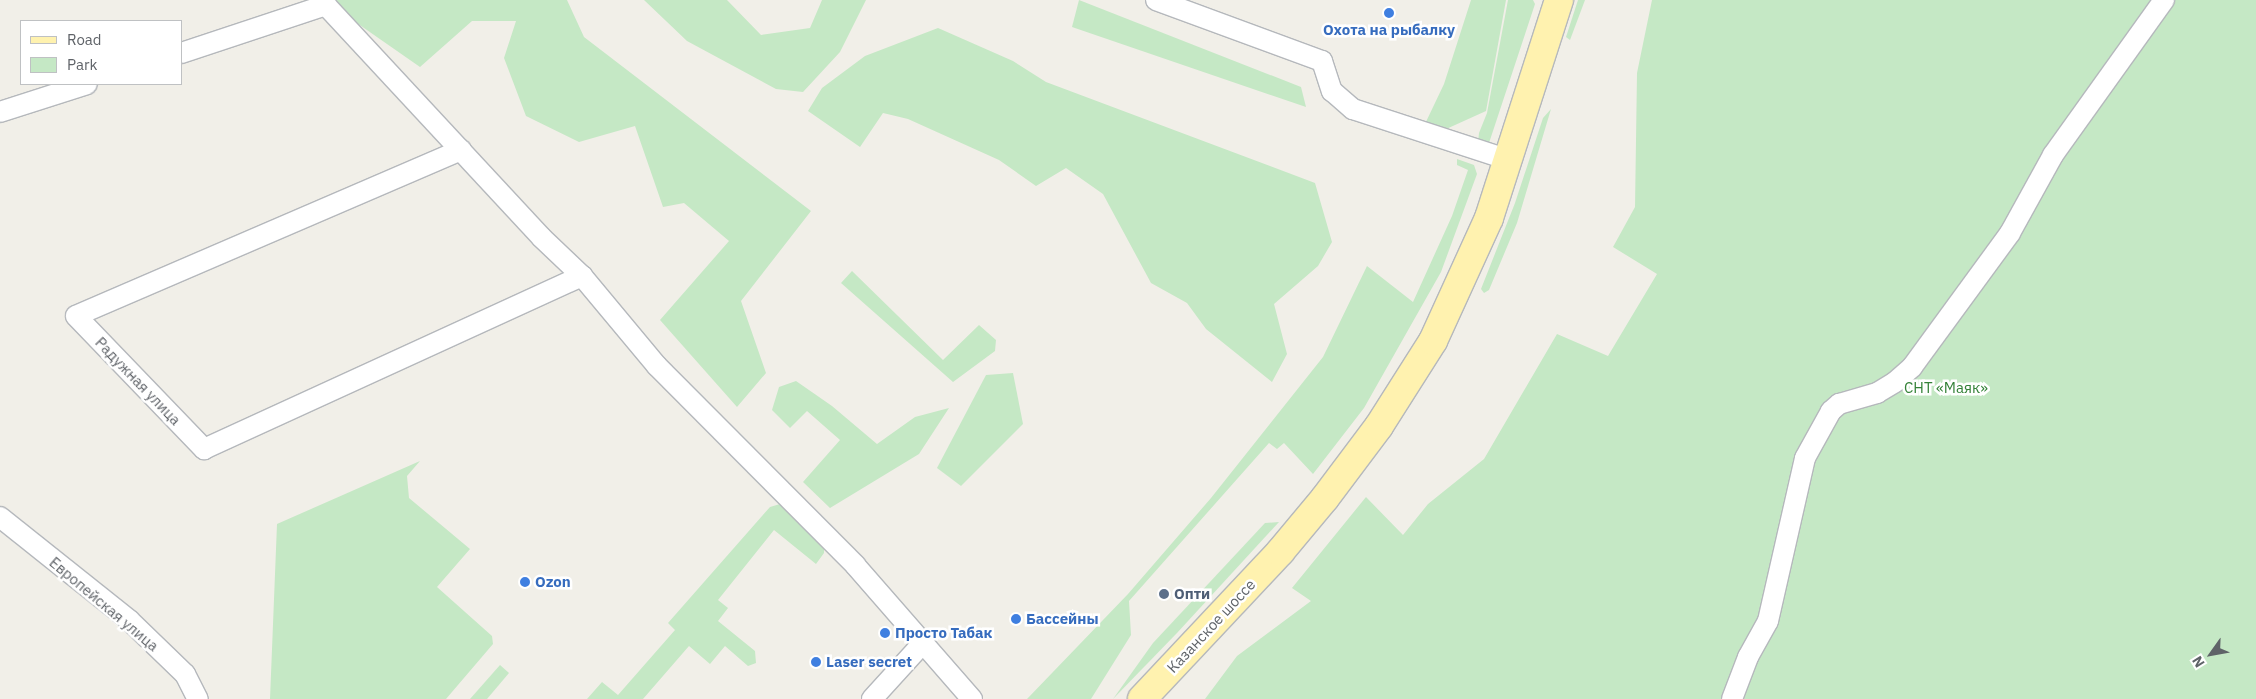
<!DOCTYPE html>
<html>
<head>
<meta charset="utf-8">
<style>
	body { margin:0 }
	#map { position:relative; width:2256px; height:699px; overflow:hidden; background:#f1efe8; font-family:"IBM Plex Sans",sans-serif }
	div>[style] { position:absolute }
	[style*='--x'] { left:calc(var(--x)*1px); top:calc(var(--y)*1px); width:calc(var(--w)*1px); rotate:calc(var(--a)*1deg) }
	.green>* { inset:0; background:#c5e8c5 }
	.roads { filter:drop-shadow(1px 0 #b5b8bc) drop-shadow(-1px 0 #b5b8bc) drop-shadow(0 1px #b5b8bc) drop-shadow(0 -1px #b5b8bc) }
	.street>* { height:20px; margin:-10px; padding:0 10px; transform-origin:10px; border-radius:10px; background:#fff }
	.primary>* { height:28px; margin:-14px; padding:0 14px; transform-origin:14px; border-radius:14px; background:#fff2af }
	.dots>* { width:14px; height:14px; translate:-50% -50%; box-sizing:border-box; border:2px solid #fff; border-radius:50% }
	span { translate:-50% -50%; white-space:nowrap; text-align:center; line-height:1.15; -webkit-text-stroke:5px #fff; paint-order:stroke }
	.shop-label { font-size:15px; color:#366cbe; font-weight:700 }
	.left { translate:0 -50%; text-align:left }
	.street-label { font-size:15px; color:#5f6368 }
	.park-label { font-size:15px; color:#348238 }
	.service-label { font-size:15px; color:#4e5e75; font-weight:700 }
	.legend { position:absolute; left:20px; top:20px; width:162px; height:65px; box-sizing:border-box; background:#fff; border:1px solid #bfc1c3; margin:0; padding:6px 9px; list-style:none; font-size:15px; color:#5f6368 }
	.legend li { display:flex; align-items:center; gap:10px; height:25px }
	.legend b { width:25px; border:1px solid #bfc1c3 }
	.north { position:absolute; left:2186px; top:629px; width:50px; height:50px; -webkit-text-stroke:4px #fff; paint-order:stroke; rotate:238deg; font-size:14px; font-weight:700; line-height:20px; text-align:center; color:#5f6368 }
	.north::after { content:''; display:block; margin:auto; width:18px; height:22px; background:#5f6368; clip-path:polygon(50% 0,100% 100%,50% 72%,0 100%) }
</style>
</head>
<body>
<div id="map">
	<div class="green">
		<div style="clip-path:polygon(334px 0,567px 0,584px 37px,811px 211px,741px 301px,766px 373px,737px 407px,660px 320px,729px 241px,684px 203px,663px 207px,635px 126px,579px 142px,526px 116px,504px 58px,516px 21px,472px 21px,420px 67px,331px 5px)"></div>
		<div style="clip-path:polygon(644px 0,727px 0,761px 35px,810px 28px,822px 0,866px 0,840px 52px,803px 92px,776px 89px,687px 41px)"></div>
		<div style="clip-path:polygon(1079px 0,1301px 87px,1306px 107px,1072px 27px)"></div>
		<div style="clip-path:polygon(1471px 0,1506px 0,1486px 111px,1444px 130px,1424px 126px,1444px 84px)"></div>
		<div style="clip-path:polygon(1508px 0,1533px 0,1535px 4px,1489px 143px,1484px 147px,1478px 143px,1479px 133px,1487px 113px)"></div>
		<div style="clip-path:polygon(1578px 0,1585px 0,1570px 40px,1566px 37px)"></div>
		<div style="clip-path:polygon(1652px 0,2256px 0,2256px 699px,1205px 699px,1237px 656px,1311px 601px,1292px 588px,1366px 497px,1403px 535px,1428px 504px,1484px 459px,1557px 334px,1608px 356px,1657px 274px,1613px 247px,1635px 207px,1637px 73px)"></div>
		<div style="clip-path:polygon(938px 28px,1013px 61px,1046px 82px,1315px 183px,1332px 242px,1318px 266px,1274px 304px,1287px 354px,1272px 382px,1206px 329px,1187px 303px,1151px 283px,1103px 194px,1066px 168px,1036px 186px,999px 160px,908px 119px,883px 113px,860px 147px,808px 111px,822px 88px,865px 56px)"></div>
		<div style="clip-path:polygon(1551px 109px,1517px 223px,1489px 290px,1484px 293px,1481px 289px,1515px 203px,1543px 118px)"></div>
		<div style="clip-path:polygon(1457px 159px,1474px 165px,1477px 174px,1441px 272px,1364px 408px,1313px 474px,1284px 443px,1277px 449px,1269px 443px,1129px 601px,1131px 635px,1091px 699px,1027px 699px,1128px 594px,1211px 498px,1323px 357px,1367px 266px,1413px 302px,1452px 216px,1468px 170px,1457px 165px)"></div>
		<div style="clip-path:polygon(852px 271px,943px 360px,979px 325px,996px 340px,995px 351px,953px 382px,841px 283px)"></div>
		<div style="clip-path:polygon(1013px 373px,1023px 424px,961px 486px,937px 468px,986px 375px)"></div>
		<div style="clip-path:polygon(796px 381px,832px 406px,877px 444px,915px 417px,949px 408px,919px 454px,830px 508px,803px 482px,840px 440px,807px 411px,790px 428px,772px 410px,779px 387px)"></div>
		<div style="clip-path:polygon(420px 461px,407px 476px,409px 498px,470px 549px,437px 587px,492px 636px,493px 644px,446px 699px,270px 699px,277px 524px)"></div>
		<div style="clip-path:polygon(780px 504px,824px 547px,824px 553px,816px 564px,774px 530px,718px 600px,728px 608px,718px 621px,755px 651px,756px 663px,748px 666px,725px 646px,710px 664px,689px 646px,643px 699px,587px 699px,602px 682px,618px 695px,675px 630px,668px 623px,770px 507px)"></div>
		<div style="clip-path:polygon(1279px 522px,1177px 633px,1113px 699px,1153px 643px,1265px 523px)"></div>
		<div style="clip-path:polygon(500px 665px,509px 673px,487px 699px,470px 699px)"></div>
	</div>
	<div class="roads">
		<div class="street">
			<div style="--x:321;--y:0;--w:323;--a:47.1"></div>
			<div style="--x:541;--y:237;--w:57;--a:43.6"></div>
			<div style="--x:582;--y:276;--w:117;--a:50.2"></div>
			<div style="--x:657;--y:366;--w:281;--a:45.1"></div>
			<div style="--x:855;--y:565;--w:178;--a:48.9"></div>
			<div style="--x:1156;--y:0;--w:177;--a:20.2"></div>
			<div style="--x:1322;--y:61;--w:32;--a:72"></div>
			<div style="--x:1332;--y:91;--w:28;--a:41"></div>
			<div style="--x:1353;--y:109;--w:164;--a:18.1"></div>
			<div style="--x:181;--y:53;--w:153;--a:-18.3"></div>
			<div style="--x:0;--y:112;--w:91;--a:-17.8"></div>
			<div style="--x:461;--y:150;--w:419;--a:156.7"></div>
			<div style="--x:76;--y:316;--w:185;--a:46.1"></div>
			<div style="--x:204;--y:449;--w:416;--a:-24.6"></div>
			<div style="--x:0;--y:517;--w:165;--a:38.6"></div>
			<div style="--x:129;--y:620;--w:78;--a:44"></div>
			<div style="--x:185;--y:674;--w:28;--a:63"></div>
			<div style="--x:872;--y:699;--w:74;--a:-47.7"></div>
			<div style="--x:1732;--y:699;--w:45;--a:-69.1"></div>
			<div style="--x:1748;--y:657;--w:41;--a:-60.9"></div>
			<div style="--x:1768;--y:621;--w:167;--a:-77.2"></div>
			<div style="--x:1805;--y:458;--w:54;--a:-61"></div>
			<div style="--x:1831;--y:411;--w:11;--a:-41"></div>
			<div style="--x:1839;--y:404;--w:40;--a:-16"></div>
			<div style="--x:1877;--y:393;--w:21;--a:-31"></div>
			<div style="--x:1895;--y:382;--w:23;--a:-41"></div>
			<div style="--x:1912;--y:367;--w:166;--a:-53.8"></div>
			<div style="--x:2010;--y:233;--w:89;--a:-61.1"></div>
			<div style="--x:2053;--y:155;--w:191;--a:-54.4"></div>
		</div>
		<div class="primary">
			<div style="--x:1142;--y:699;--w:202;--a:-46.8"></div>
			<div style="--x:1280;--y:552;--w:70;--a:-50.2"></div>
			<div style="--x:1325;--y:498;--w:90;--a:-53.1"></div>
			<div style="--x:1379;--y:426;--w:101;--a:-57.6"></div>
			<div style="--x:1433;--y:341;--w:135;--a:-65.5"></div>
			<div style="--x:1489;--y:218;--w:229;--a:-72.2"></div>
		</div>
	</div>
	<div class="dots">
		<div style="left:1389px;top:13px;background:#3f7fe0"></div>
		<div style="left:525px;top:582px;background:#3f7fe0"></div>
		<div style="left:1164px;top:594px;background:#5c6f8a"></div>
		<div style="left:1016px;top:619px;background:#3f7fe0"></div>
		<div style="left:885px;top:633px;background:#3f7fe0"></div>
		<div style="left:816px;top:662px;background:#3f7fe0"></div>
	</div>
	<div class="shop-label">
		<span style="left:1389px;top:30px">Охота на рыбалку</span>
		<span class="left" style="left:535px;top:582px">Ozon</span>
		<span class="left" style="left:1026px;top:619px">Бассейны</span>
		<span class="left" style="left:895px;top:633px">Просто Табак</span>
		<span class="left" style="left:826px;top:662px">Laser secret</span>
	</div>
	<div class="street-label">
		<span style="left:138px;top:381px;rotate:46deg">Радужная улица</span>
		<span style="left:104px;top:604px;rotate:40deg">Европейская улица</span>
		<span style="left:1211px;top:626px;rotate:-47deg">Казанское шоссе</span>
	</div>
	<div class="park-label">
		<span style="left:1946px;top:388px">СНТ «Маяк»</span>
	</div>
	<div class="service-label">
		<span class="left" style="left:1174px;top:594px">Опти</span>
	</div>
	<ul class="legend">
	<li><b style="height:6px;background:#fff2af"></b>Road</li>
	<li><b style="height:14px;background:#c5e8c5"></b>Park</li>
	</ul>
	<div class="north">N</div>
</div>
</body>
</html>
